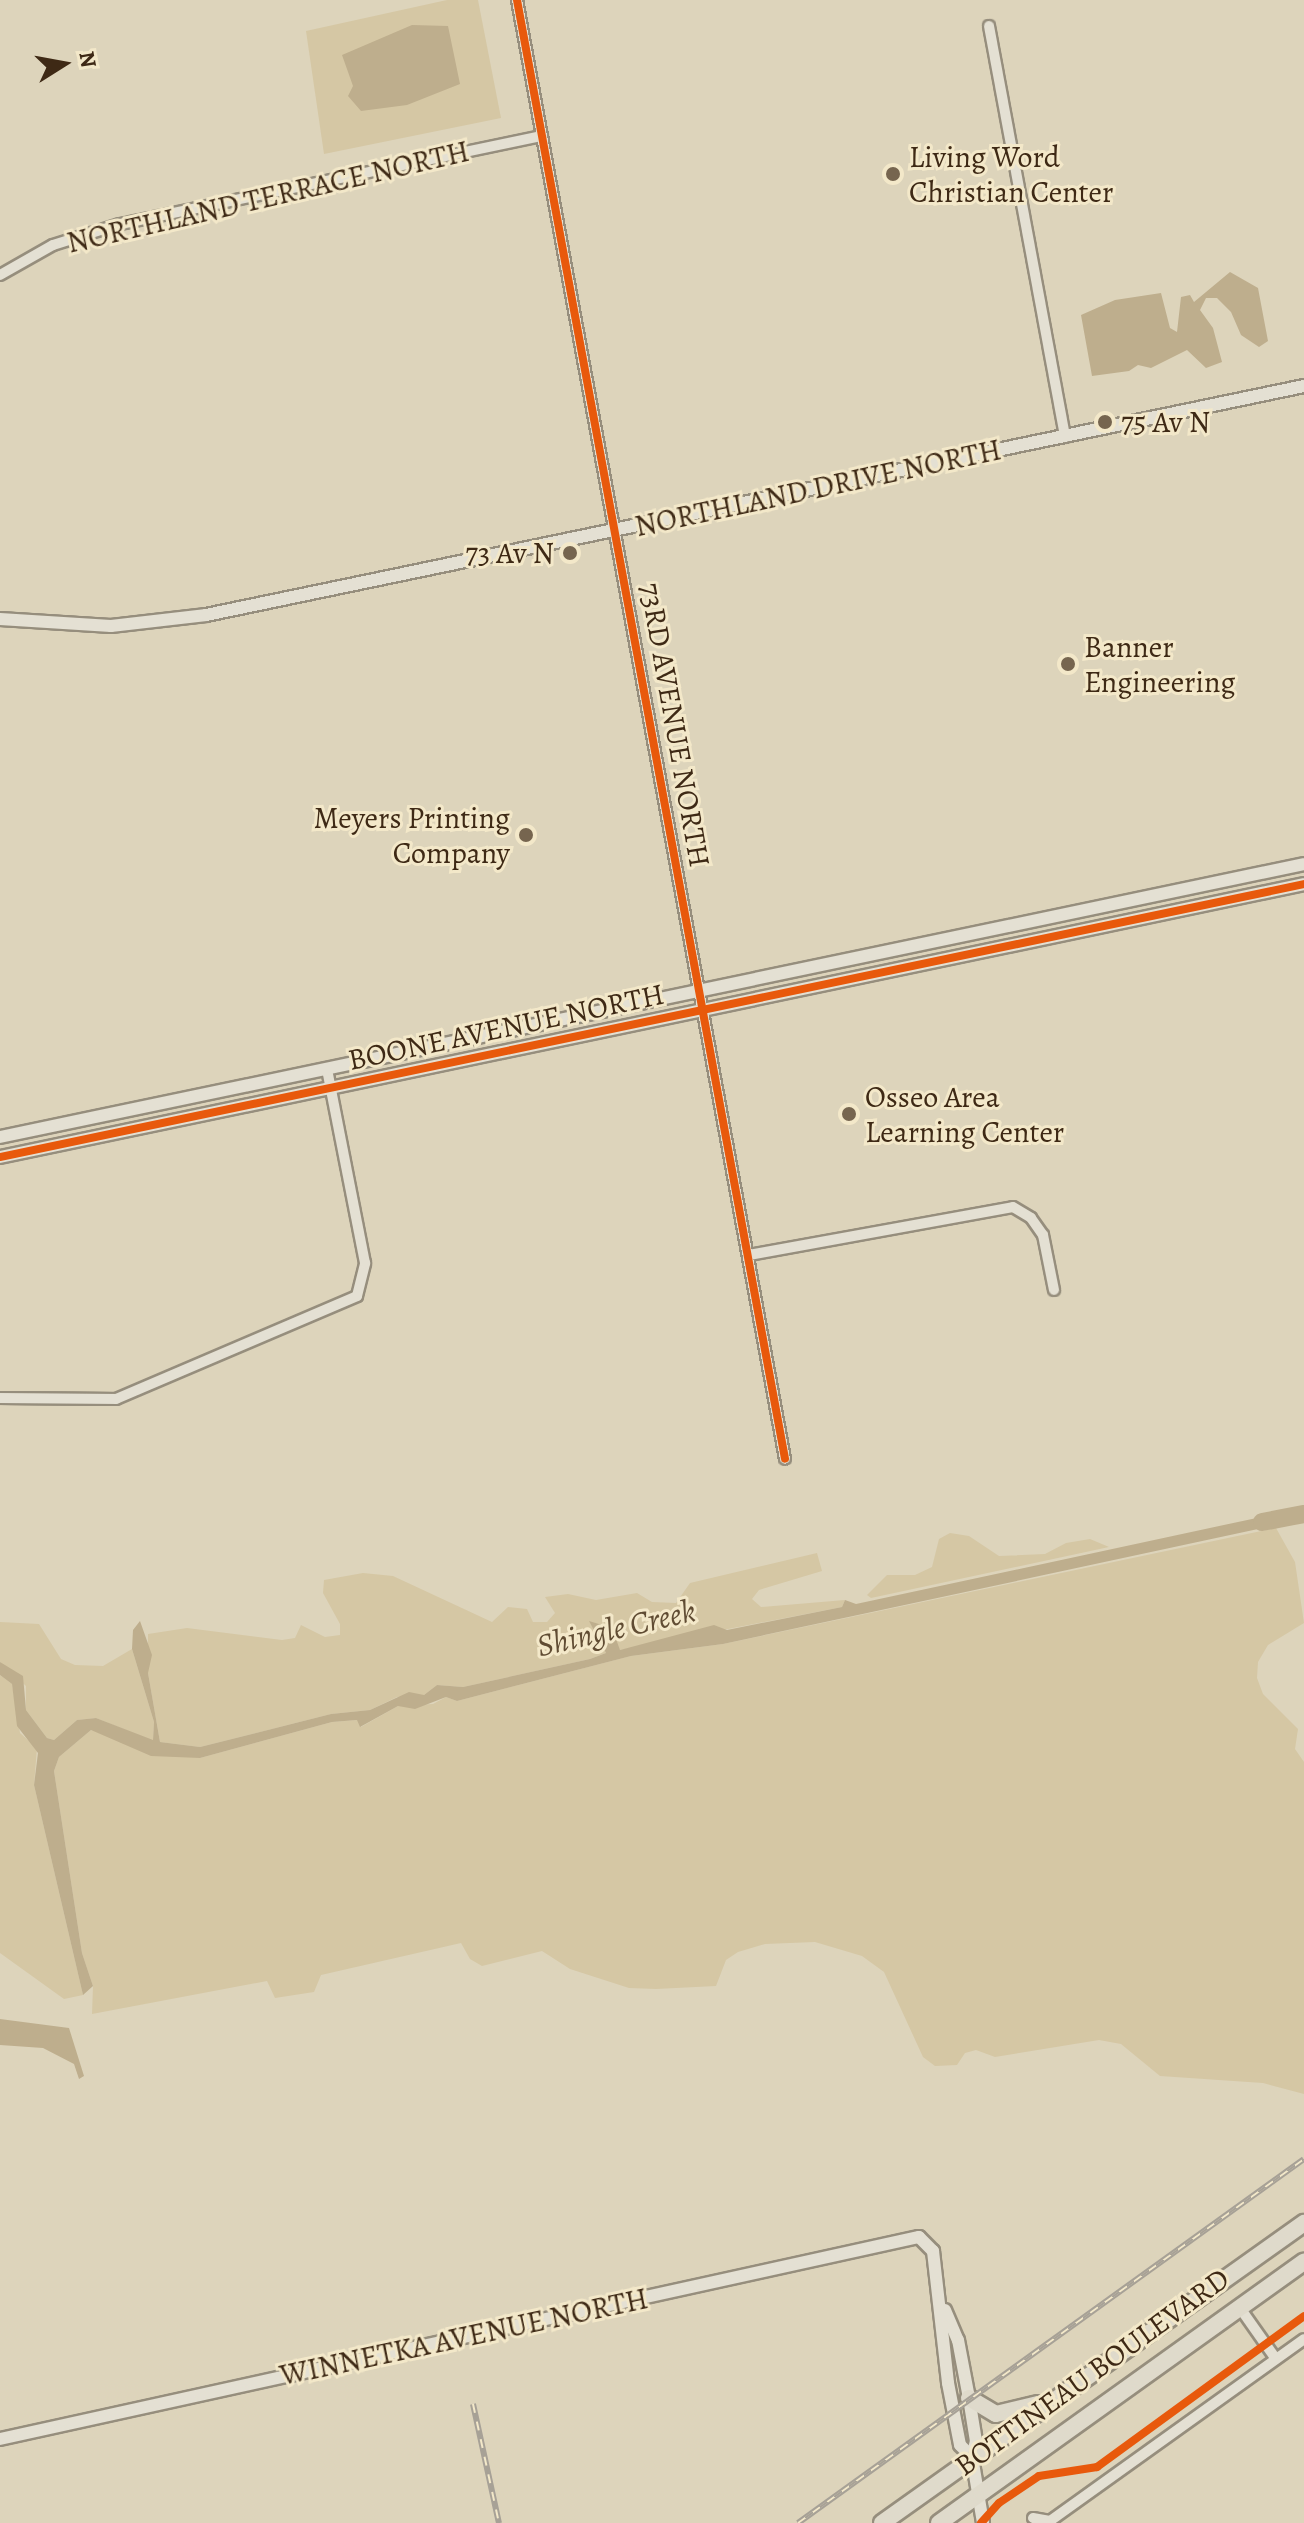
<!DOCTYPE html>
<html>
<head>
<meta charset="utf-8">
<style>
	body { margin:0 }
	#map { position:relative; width:1304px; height:2523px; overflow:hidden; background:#ddd4bb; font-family:Alegreya,serif }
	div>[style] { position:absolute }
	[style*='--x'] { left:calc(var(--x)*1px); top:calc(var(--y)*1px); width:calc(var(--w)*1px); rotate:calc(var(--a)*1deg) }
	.green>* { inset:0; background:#d5c7a4 }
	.water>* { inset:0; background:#beae8d }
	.river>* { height:18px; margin:-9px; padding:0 9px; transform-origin:9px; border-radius:9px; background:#beae8d }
	.roads { filter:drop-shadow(2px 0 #968e7d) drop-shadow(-2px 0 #968e7d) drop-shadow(0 2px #968e7d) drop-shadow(0 -2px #968e7d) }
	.minor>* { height:10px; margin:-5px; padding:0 5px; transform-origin:5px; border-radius:5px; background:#e4e0d3 }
	.tertiary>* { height:12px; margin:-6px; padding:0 6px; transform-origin:6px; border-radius:6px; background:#e4e0d3 }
	.trunk>* { height:16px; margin:-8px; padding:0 8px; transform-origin:8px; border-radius:8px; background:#dfdacb }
	.rail>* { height:6px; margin-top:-3px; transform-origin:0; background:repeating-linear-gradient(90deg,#f3e8c9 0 9px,#a7a196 0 18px); box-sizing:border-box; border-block:2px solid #a7a196 }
	.cycleway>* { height:8px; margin:-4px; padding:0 4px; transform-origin:4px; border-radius:4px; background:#e8590c }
	.dots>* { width:22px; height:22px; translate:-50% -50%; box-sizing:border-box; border:4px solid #f3e8c9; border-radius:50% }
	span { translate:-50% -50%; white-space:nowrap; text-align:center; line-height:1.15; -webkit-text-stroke:6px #f3e8c9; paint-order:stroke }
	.poi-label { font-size:30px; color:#3e2915 }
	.left { translate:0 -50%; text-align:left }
	.right { translate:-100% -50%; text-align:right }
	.street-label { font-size:30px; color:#3e2915 }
	.water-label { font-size:32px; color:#604c33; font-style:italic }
	.north { position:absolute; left:24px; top:24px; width:80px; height:80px; -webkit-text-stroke:6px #f3e8c9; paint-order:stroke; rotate:79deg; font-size:22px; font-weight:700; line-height:32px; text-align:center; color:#3e2915 }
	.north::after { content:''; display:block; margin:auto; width:28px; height:36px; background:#3e2915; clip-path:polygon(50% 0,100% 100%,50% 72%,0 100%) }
</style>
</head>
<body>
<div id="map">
	<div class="green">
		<div style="clip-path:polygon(447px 0,478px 0,501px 118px,324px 154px,306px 31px)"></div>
		<div style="clip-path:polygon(1276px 1528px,1295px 1562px,1304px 1623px,1268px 1645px,1258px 1662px,1257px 1678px,1263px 1694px,1298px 1729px,1295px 1749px,1304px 1762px,1304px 2094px,1263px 2083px,1160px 2076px,1121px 2044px,1099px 2040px,995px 2057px,976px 2050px,965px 2053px,957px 2065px,935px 2066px,923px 2057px,884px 1972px,862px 1956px,815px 1942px,765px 1944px,738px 1952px,726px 1960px,716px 1986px,656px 1989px,629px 1988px,570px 1969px,542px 1951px,482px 1966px,470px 1959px,461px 1943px,321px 1975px,314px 1992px,275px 1998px,267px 1981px,92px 2014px,93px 1986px,82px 1953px,54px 1771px,59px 1757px,91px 1730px,200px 1758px,332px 1722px,358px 1720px,361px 1727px,398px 1706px,433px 1704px,446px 1697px,457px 1701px,631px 1656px,723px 1644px)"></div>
		<div style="clip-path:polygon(950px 1533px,969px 1536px,999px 1556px,1045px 1554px,1066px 1543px,1090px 1539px,1109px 1547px,871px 1598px,867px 1595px,887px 1575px,915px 1575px,932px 1567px,939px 1539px)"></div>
		<div style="clip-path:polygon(817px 1553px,822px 1571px,759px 1590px,752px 1599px,761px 1607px,845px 1600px,842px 1607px,620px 1650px,590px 1622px,606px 1653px,590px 1659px,463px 1687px,437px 1685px,424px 1695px,397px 1697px,370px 1710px,331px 1714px,200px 1747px,160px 1742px,148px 1673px,148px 1634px,187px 1628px,282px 1640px,295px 1638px,301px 1625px,325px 1637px,340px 1635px,340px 1624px,323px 1593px,324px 1580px,363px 1573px,393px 1576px,492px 1622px,508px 1607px,527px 1609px,533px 1622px,547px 1622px,555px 1613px,545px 1597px,568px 1594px,596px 1600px,637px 1593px,652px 1602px,676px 1603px,690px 1583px)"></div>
		<div style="clip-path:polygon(0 1622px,39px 1624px,61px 1659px,75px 1665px,103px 1666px,132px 1649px,154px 1722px,153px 1741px,96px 1718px,77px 1720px,54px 1740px,47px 1738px,26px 1710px,26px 1686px,0 1662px)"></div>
		<div style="clip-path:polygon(0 1675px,12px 1684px,20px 1733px,37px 1748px,34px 1785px,83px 1995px,64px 1999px,0 1953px)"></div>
	</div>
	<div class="water">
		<div style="clip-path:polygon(412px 25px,448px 26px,460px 84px,407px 105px,361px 111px,348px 96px,353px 86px,342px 55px)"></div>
		<div style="clip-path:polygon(1230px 272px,1258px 288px,1268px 341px,1259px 347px,1241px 335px,1231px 312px,1217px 298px,1206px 298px,1200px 310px,1213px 328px,1222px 362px,1206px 368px,1187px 350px,1151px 368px,1138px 365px,1129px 371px,1092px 376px,1081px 315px,1115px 300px,1161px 293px,1170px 328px,1177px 332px,1181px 297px,1190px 295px,1194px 302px)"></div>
		<div style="clip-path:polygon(1275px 1514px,1291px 1522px,723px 1644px,631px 1656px,457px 1701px,446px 1697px,415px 1709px,398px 1706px,360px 1727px,357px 1720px,332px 1722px,200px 1758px,151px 1756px,91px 1730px,59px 1757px,54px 1771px,82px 1953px,93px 1986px,83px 1995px,34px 1785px,38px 1753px,17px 1726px,12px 1684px,0 1675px,0 1662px,23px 1676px,26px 1710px,47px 1738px,54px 1740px,77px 1720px,96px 1718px,153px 1740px,154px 1722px,132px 1649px,133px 1630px,140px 1621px,152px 1655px,148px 1673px,160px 1742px,200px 1747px,331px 1714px,370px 1710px,409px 1692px,424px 1695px,437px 1685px,463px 1687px,590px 1659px,606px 1653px,589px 1621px,612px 1628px,620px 1650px,714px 1625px,727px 1630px,842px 1607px,845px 1600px,856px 1604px)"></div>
		<div style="clip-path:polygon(0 2019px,69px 2028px,84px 2076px,79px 2079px,74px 2064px,43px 2048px,0 2045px)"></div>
	</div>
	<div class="river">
		<div style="--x:1262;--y:1522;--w:43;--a:-10.8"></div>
	</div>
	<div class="roads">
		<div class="minor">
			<div style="--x:517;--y:0;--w:1483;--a:79.59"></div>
			<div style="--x:989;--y:26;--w:418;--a:79.5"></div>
			<div style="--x:0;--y:275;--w:61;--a:-29.5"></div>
			<div style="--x:53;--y:245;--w:70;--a:-17.4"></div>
			<div style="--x:120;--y:224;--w:431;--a:-11.8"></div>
			<div style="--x:749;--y:1255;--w:268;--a:-10.3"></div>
			<div style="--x:1013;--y:1207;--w:21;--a:31"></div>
			<div style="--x:1031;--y:1218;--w:21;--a:55"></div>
			<div style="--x:1043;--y:1235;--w:56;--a:78.7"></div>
			<div style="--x:0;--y:1398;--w:116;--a:0.5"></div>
			<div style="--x:116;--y:1399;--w:262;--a:-23.1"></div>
			<div style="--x:357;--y:1296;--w:34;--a:-76"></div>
			<div style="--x:365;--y:1263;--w:198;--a:-101.1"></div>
			<div style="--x:1240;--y:2308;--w:62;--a:54.8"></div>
			<div style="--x:1033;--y:2518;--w:17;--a:10"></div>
			<div style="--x:1050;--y:2521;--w:312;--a:-35.6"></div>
		</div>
		<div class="tertiary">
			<div style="--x:0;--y:619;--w:111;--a:3.6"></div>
			<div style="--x:111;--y:626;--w:96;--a:-6.6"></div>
			<div style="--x:206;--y:615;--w:1122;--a:-11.78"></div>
			<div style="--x:0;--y:1137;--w:1332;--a:-11.82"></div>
			<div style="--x:0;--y:1157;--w:1332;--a:-11.82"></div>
			<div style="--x:945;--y:2310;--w:33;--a:67"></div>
			<div style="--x:958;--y:2340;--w:59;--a:79.3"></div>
			<div style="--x:969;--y:2398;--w:44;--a:80.8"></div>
			<div style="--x:976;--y:2441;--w:16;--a:104"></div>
			<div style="--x:972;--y:2457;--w:67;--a:80.5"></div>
			<div style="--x:0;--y:2439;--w:941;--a:-12.4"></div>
			<div style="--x:919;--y:2237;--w:20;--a:45"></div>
			<div style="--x:933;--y:2251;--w:133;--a:83.5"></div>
			<div style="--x:948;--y:2383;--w:63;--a:79"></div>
			<div style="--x:960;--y:2445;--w:17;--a:45"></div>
		</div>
		<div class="trunk">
			<div style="--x:969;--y:2398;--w:31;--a:31"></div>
			<div style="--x:996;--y:2414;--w:43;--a:-13.4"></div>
			<div style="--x:882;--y:2523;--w:518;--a:-35.41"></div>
			<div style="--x:939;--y:2523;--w:449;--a:-35.6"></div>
		</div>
	</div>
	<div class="rail">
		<div style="--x:473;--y:2404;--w:122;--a:77.7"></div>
		<div style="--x:798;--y:2523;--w:623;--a:-35.73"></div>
	</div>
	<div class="cycleway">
		<div style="--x:517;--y:0;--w:1483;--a:79.59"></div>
		<div style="--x:0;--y:1157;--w:1332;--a:-11.82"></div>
		<div style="--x:981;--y:2523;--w:27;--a:-48"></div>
		<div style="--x:999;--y:2503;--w:48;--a:-34"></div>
		<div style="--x:1039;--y:2476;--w:59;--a:-8.8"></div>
		<div style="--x:1097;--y:2467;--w:256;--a:-36.1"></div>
	</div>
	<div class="dots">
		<div style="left:893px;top:174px;background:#76654f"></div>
		<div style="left:1105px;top:422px;background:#76654f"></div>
		<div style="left:570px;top:553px;background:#76654f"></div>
		<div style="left:1068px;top:664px;background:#76654f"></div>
		<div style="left:526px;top:835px;background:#76654f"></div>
		<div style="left:849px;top:1114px;background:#76654f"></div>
	</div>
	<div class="poi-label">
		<span class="left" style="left:909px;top:174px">Living Word<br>Christian Center</span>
		<span class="left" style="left:1121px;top:422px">75 Av N</span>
		<span class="right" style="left:554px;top:553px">73 Av N</span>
		<span class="left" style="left:1084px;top:664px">Banner<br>Engineering</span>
		<span class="right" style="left:510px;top:835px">Meyers Printing<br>Company</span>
		<span class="left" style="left:865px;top:1114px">Osseo Area<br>Learning Center</span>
	</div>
	<div class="street-label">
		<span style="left:268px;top:197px;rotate:-13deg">NORTHLAND TERRACE NORTH</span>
		<span style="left:818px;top:488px;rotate:-12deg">NORTHLAND DRIVE NORTH</span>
		<span style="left:675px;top:725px;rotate:80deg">73RD AVENUE NORTH</span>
		<span style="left:506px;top:1027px;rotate:-12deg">BOONE AVENUE NORTH</span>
		<span style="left:464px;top:2337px;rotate:-12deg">WINNETKA AVENUE NORTH</span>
		<span style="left:1092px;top:2372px;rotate:-36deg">BOTTINEAU BOULEVARD</span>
	</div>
	<div class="water-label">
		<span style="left:616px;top:1628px;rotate:-13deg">Shingle Creek</span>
	</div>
	<div class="north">N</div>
</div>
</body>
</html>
